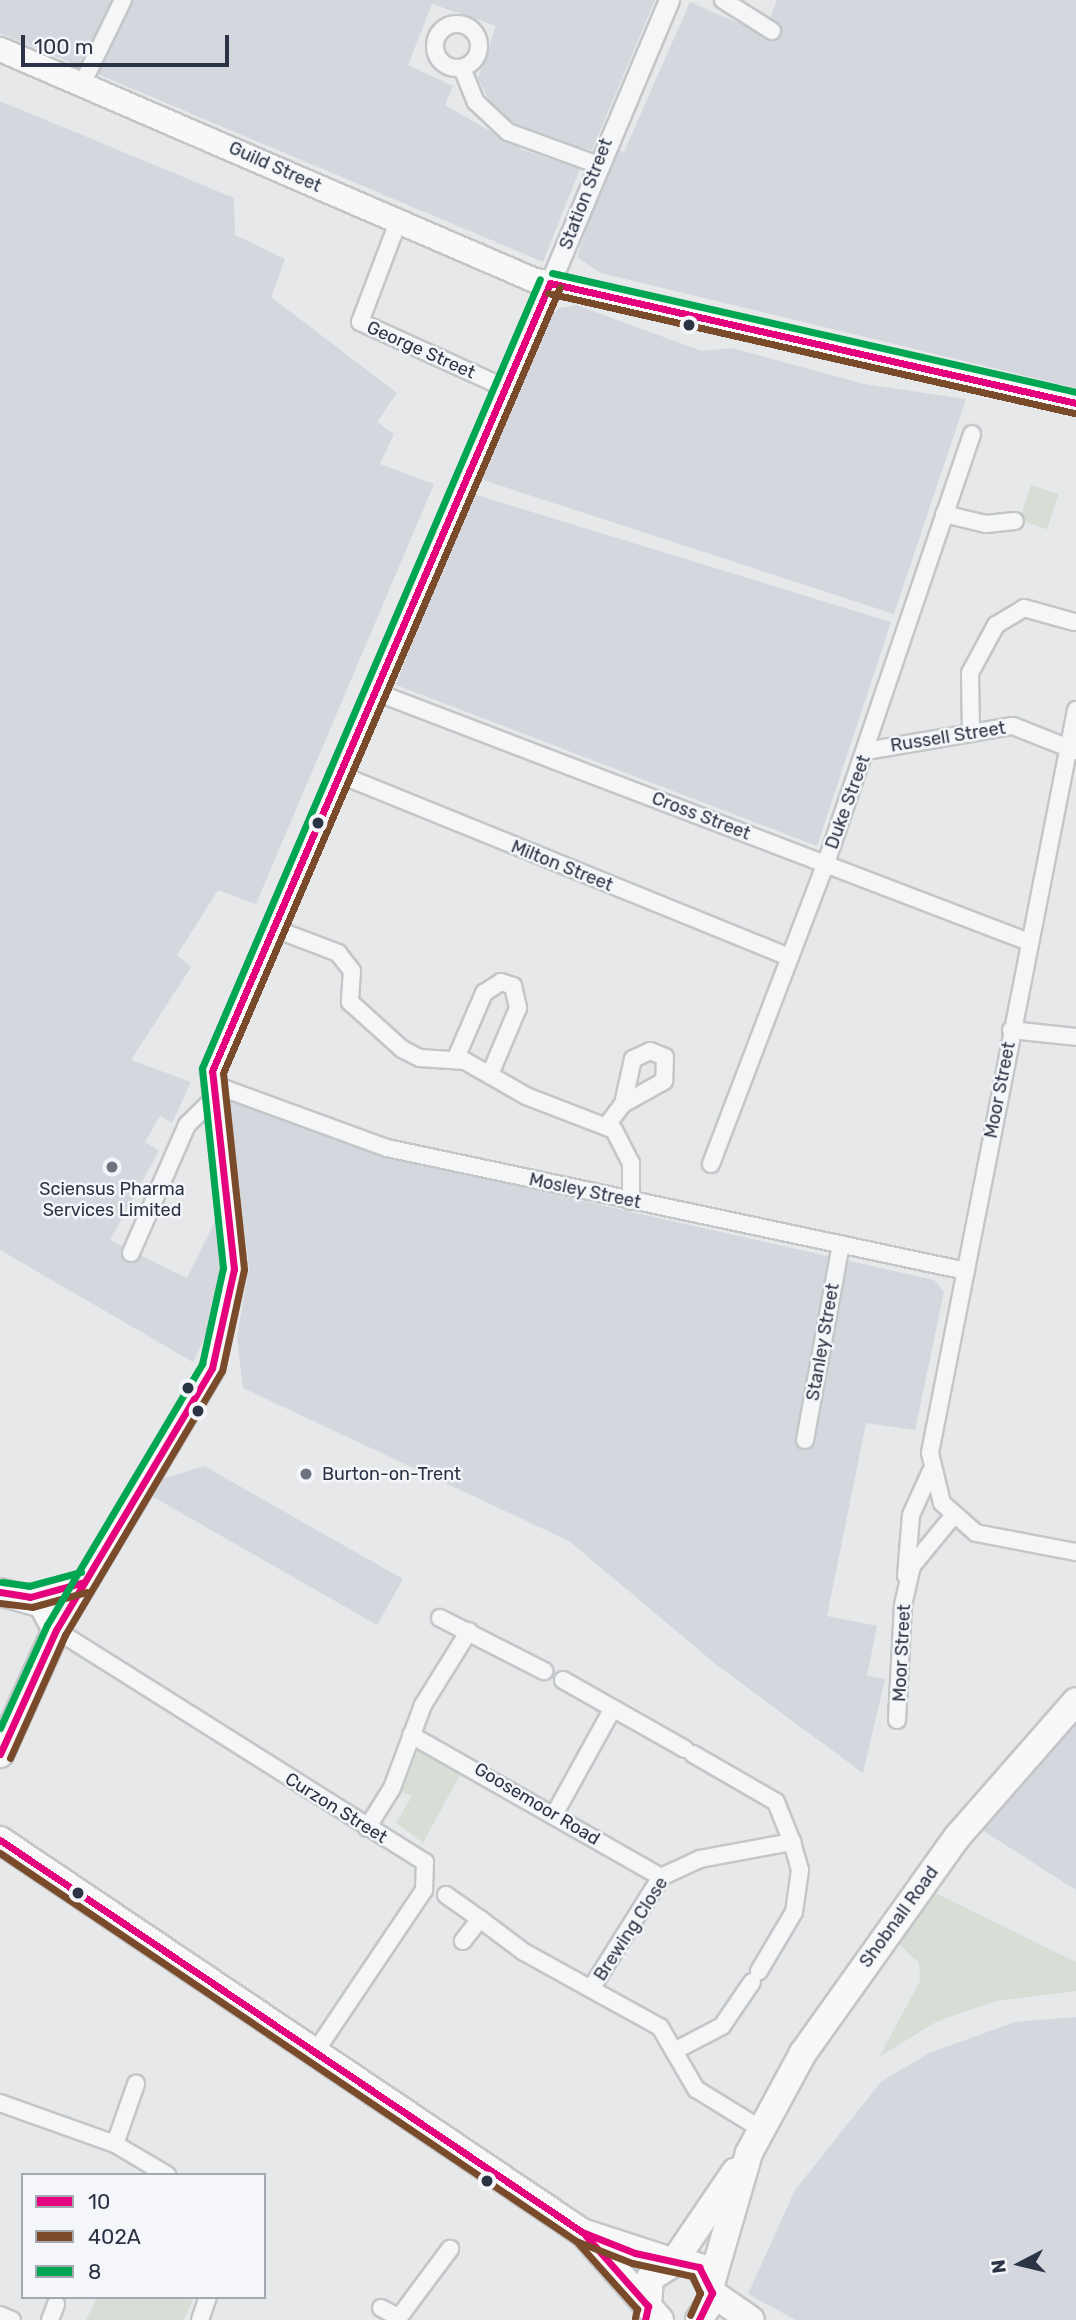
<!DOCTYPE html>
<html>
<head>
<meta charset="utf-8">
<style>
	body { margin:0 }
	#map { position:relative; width:1076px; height:2320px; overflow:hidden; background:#e6e8ea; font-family:Rubik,sans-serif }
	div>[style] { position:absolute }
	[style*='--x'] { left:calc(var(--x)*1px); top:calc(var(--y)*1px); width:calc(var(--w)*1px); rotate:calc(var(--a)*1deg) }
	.built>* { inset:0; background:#d4d7dd }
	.green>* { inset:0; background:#d6ded6; transform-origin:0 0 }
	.roads { filter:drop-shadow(2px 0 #c4c6c8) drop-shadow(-2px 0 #c4c6c8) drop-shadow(0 2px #c4c6c8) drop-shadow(0 -2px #c4c6c8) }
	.minor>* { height:16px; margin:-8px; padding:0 8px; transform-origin:8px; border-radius:8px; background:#f5f6f7 }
	.minor>.ring { margin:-8px; padding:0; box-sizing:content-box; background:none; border:16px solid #f5f6f7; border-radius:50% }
	.tertiary>* { height:19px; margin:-9.5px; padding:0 9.5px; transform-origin:9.5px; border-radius:9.5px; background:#f5f6f7 }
	.secondary>* { height:23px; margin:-11.5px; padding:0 11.5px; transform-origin:11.5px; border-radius:11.5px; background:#f8f8f8 }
	.trunk>* { height:26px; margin:-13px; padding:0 13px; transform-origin:13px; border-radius:13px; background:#f8f8f8 }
	.bus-1>* { height:7px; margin:-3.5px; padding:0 3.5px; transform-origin:3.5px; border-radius:3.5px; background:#e5007d }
	.bus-2>* { height:7px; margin:-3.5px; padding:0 3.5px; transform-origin:3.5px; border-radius:3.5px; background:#7a4b2a }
	.bus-3>* { height:7px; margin:-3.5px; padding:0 3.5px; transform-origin:3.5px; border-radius:3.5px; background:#00a651 }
	.dots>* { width:19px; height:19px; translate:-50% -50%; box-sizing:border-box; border:4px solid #f4f6f9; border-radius:50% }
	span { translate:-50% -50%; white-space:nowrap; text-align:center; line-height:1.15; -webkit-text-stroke:5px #f4f6f9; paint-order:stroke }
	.street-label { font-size:18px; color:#2b3445 }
	.poi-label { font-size:18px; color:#2b3445 }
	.left { translate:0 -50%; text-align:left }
	.legend { position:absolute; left:21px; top:2173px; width:245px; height:126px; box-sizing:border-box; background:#f4f6f9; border:2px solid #a4a8b1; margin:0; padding:9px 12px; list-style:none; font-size:21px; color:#2b3445 }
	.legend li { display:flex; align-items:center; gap:14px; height:35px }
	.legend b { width:35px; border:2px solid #a4a8b1 }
	.north { position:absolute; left:985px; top:2229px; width:70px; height:70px; -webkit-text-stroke:5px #f4f6f9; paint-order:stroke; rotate:263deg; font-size:19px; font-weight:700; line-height:28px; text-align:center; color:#2b3445 }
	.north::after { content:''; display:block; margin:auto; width:24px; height:32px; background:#2b3445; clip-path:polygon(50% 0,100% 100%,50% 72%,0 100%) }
	.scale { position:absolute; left:21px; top:35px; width:208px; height:32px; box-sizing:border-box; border:4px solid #2b3445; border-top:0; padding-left:9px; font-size:21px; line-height:24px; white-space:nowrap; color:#2b3445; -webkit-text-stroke:5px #f4f6f9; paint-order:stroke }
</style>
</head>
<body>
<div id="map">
	<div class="built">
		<div style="clip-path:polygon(0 0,655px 0,592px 150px,541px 138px,494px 111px,478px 78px,496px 26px,432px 4px,408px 65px,453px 86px,445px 105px,523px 150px,580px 169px,543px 262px,0 33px)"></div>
		<div style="clip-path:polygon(777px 0,1076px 0,1076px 388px,601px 273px,577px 257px,612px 148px,624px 152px,690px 2px,764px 34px)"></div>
		<div style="clip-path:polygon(0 101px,234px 198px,235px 235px,285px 259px,271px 297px,397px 393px,377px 422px,394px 434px,380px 464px,434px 484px,256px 904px,218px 890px,177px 955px,191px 967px,131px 1060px,191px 1082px,172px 1123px,160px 1116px,145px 1142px,159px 1151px,110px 1240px,187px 1278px,215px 1221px,221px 1267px,212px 1322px,193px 1362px,0 1250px)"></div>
		<div style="clip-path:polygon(576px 305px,702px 351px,732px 348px,864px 384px,966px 399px,894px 614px,480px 479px,548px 320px,559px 308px)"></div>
		<div style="clip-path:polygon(470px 493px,891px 622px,817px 846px,396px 685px)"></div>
		<div style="clip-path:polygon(229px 1100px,388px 1157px,934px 1280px,944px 1292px,915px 1430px,866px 1423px,827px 1616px,877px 1626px,867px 1676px,885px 1679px,863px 1773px,718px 1666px,569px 1541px,243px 1388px,237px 1337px,249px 1268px)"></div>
		<div style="clip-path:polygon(204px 1466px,403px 1579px,377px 1625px,150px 1495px,159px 1480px)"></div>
		<div style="clip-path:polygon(1076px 1724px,1076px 1890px,982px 1830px)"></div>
		<div style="clip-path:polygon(1076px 2017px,1076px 2320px,796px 2320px,748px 2294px,795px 2190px,881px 2082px,929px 2053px,1015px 2022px)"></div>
	</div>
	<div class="green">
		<div style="left:1031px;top:485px;width:29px;height:37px;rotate:18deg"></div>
		<div style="clip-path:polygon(418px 1750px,462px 1771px,423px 1843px,396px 1823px,412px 1796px,402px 1792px)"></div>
		<div style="clip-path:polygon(935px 1893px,1076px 1962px,1076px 1991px,995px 2001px,936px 2022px,879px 2057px,920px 1981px,919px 1963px,898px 1943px)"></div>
		<div style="clip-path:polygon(97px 2297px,194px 2297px,184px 2320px,86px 2320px)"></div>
	</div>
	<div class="roads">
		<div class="minor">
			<div style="--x:723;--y:0;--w:58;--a:32.3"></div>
			<div class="ring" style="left:435px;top:24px;width:28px;height:28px"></div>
			<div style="--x:462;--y:68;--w:37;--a:68"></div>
			<div style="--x:476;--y:102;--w:44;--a:43.2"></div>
			<div style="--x:508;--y:132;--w:94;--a:20"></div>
			<div style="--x:84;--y:80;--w:89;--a:-64"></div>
			<div style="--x:398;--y:222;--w:107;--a:110.8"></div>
			<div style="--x:360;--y:322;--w:157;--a:24.4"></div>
			<div style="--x:944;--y:514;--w:43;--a:13.4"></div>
			<div style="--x:986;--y:524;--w:29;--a:-6"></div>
			<div style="--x:373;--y:691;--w:702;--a:20.94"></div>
			<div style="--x:1076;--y:710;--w:757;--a:101.12"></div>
			<div style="--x:930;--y:1453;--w:51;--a:76.5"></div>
			<div style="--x:942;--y:1503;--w:45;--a:41.4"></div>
			<div style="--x:976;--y:1533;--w:102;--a:10.8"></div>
			<div style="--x:971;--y:731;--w:58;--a:-91"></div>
			<div style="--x:970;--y:673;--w:55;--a:-61.6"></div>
			<div style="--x:996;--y:625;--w:33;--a:-31"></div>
			<div style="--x:1024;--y:608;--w:52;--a:15.6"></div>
			<div style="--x:866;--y:751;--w:149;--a:-9.7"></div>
			<div style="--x:1013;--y:726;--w:68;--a:21.6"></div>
			<div style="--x:336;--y:773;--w:489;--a:22.1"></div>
			<div style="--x:270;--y:927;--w:73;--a:20.9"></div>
			<div style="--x:338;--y:953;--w:23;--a:52"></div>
			<div style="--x:352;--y:971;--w:31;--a:94"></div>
			<div style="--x:350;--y:1002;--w:70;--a:42.1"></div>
			<div style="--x:402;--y:1049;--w:20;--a:27"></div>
			<div style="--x:420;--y:1058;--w:45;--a:3.8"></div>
			<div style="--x:465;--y:1061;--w:70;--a:29.8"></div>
			<div style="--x:526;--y:1096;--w:94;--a:21.1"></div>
			<div style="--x:614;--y:1130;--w:37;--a:63"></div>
			<div style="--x:631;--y:1163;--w:38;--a:90"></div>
			<div style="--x:1011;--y:1030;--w:65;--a:6.1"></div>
			<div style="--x:456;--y:1058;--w:71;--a:-66.7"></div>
			<div style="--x:484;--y:993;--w:20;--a:-33"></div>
			<div style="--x:501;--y:982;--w:13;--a:18"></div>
			<div style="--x:513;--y:986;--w:23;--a:77"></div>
			<div style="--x:518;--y:1008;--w:69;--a:112.9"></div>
			<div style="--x:212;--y:1084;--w:186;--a:20.1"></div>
			<div style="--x:387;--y:1148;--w:592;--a:11.99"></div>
			<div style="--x:607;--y:1125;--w:26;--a:-53"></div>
			<div style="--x:623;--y:1104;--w:46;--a:-77.5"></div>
			<div style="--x:633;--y:1059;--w:19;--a:-25"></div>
			<div style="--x:650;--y:1051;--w:16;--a:22"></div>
			<div style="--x:665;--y:1057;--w:24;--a:92"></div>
			<div style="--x:664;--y:1081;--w:47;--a:150.7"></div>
			<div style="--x:711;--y:1164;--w:322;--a:-69.1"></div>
			<div style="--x:826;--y:863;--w:453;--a:-71.2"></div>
			<div style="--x:131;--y:1253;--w:140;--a:-66.4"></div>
			<div style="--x:187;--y:1125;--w:38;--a:-45"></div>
			<div style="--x:805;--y:1440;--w:199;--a:-79.6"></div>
			<div style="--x:906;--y:1576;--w:61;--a:-85.3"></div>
			<div style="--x:911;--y:1515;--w:48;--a:-65.6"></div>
			<div style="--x:440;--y:1618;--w:117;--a:27"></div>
			<div style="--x:56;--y:1630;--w:436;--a:32.2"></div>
			<div style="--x:425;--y:1862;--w:28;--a:92"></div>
			<div style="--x:424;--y:1890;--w:199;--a:123.9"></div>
			<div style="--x:563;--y:1680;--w:140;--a:29.5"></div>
			<div style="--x:897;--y:1720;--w:115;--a:-87"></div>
			<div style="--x:903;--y:1605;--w:40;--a:-77"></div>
			<div style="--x:912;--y:1566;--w:65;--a:-50.6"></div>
			<div style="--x:411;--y:1735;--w:288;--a:29.6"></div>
			<div style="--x:693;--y:1754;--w:96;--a:30"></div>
			<div style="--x:776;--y:1802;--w:43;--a:68.2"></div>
			<div style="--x:792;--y:1842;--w:29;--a:74"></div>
			<div style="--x:800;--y:1870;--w:42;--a:98.1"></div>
			<div style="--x:794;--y:1912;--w:69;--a:120.7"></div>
			<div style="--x:554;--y:1815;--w:120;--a:-61.1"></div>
			<div style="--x:367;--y:1828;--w:47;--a:-58"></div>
			<div style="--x:392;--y:1788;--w:89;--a:-69.5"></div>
			<div style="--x:423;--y:1705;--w:87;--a:-58.1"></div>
			<div style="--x:446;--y:1895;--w:42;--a:35.2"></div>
			<div style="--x:480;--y:1919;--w:28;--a:128"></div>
			<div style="--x:480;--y:1919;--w:55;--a:36.9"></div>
			<div style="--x:524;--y:1952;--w:155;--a:28.9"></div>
			<div style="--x:660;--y:2027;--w:72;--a:59.9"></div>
			<div style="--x:696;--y:2089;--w:76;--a:31.6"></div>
			<div style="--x:592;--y:1987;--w:130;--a:-57.9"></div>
			<div style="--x:661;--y:1877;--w:43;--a:-24.8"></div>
			<div style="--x:700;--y:1859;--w:94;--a:-10.5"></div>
			<div style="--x:678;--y:2049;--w:50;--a:-27.6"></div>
			<div style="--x:722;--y:2026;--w:53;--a:-55.7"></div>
			<div style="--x:0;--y:2103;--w:122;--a:19.6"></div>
			<div style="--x:115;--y:2144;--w:61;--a:30.8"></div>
			<div style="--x:115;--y:2144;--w:64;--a:-70.7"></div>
			<div style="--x:381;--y:2308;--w:19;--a:28"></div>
			<div style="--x:0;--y:2315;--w:13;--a:23"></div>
			<div style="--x:50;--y:2320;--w:17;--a:-69"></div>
			<div style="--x:200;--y:2320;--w:24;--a:-71"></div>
			<div style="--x:397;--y:2320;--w:89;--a:-53.3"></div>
		</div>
		<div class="tertiary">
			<div style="--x:550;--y:283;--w:307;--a:-67.2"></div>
		</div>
		<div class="secondary">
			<div style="--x:0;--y:49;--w:580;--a:23.38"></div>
			<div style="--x:532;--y:279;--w:558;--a:12.84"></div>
			<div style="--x:30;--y:1597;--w:56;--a:-15.5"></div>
			<div style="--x:56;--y:1630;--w:305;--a:-59.2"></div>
			<div style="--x:212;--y:1368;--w:101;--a:-77.5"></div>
			<div style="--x:234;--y:1269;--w:199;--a:-96.3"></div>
			<div style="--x:212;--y:1071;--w:857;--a:-66.78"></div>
		</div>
		<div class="trunk">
			<div style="--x:0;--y:1592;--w:44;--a:15.9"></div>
			<div style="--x:42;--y:1604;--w:30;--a:62"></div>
			<div style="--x:56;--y:1630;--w:136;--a:114.3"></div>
			<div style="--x:0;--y:1840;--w:702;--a:33.96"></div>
			<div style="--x:582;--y:2232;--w:94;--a:18"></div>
			<div style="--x:586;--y:2236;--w:94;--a:48.5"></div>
			<div style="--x:675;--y:2260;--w:107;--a:-55.7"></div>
			<div style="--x:711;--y:2284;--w:136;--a:-73.8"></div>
			<div style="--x:749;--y:2153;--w:114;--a:-61.6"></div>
			<div style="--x:803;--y:2053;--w:267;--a:-54.5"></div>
			<div style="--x:958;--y:1836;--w:179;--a:-48.8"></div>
			<div style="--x:712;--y:2293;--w:47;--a:34.7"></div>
			<div style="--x:660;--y:2320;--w:18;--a:-131"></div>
			<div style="--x:648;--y:2306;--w:28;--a:-86"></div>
			<div style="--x:650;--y:2278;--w:34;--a:-32"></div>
			<div style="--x:679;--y:2260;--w:21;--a:19"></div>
			<div style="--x:699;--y:2267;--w:21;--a:55"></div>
			<div style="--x:711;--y:2284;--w:16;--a:86"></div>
			<div style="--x:712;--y:2300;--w:24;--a:123"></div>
		</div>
	</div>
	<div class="bus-1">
		<div style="--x:550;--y:283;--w:540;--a:12.85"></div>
		<div style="--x:0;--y:1592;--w:30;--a:9"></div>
		<div style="--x:30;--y:1597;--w:56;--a:-15.5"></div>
		<div style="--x:0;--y:1754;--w:136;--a:-65.7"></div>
		<div style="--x:56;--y:1630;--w:305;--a:-59.2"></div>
		<div style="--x:212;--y:1368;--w:101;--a:-77.5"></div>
		<div style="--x:234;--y:1269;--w:199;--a:-96.3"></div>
		<div style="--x:212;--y:1071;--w:857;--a:-66.78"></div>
		<div style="--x:0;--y:1840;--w:702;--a:33.96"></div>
		<div style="--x:582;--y:2232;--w:57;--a:21.6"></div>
		<div style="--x:635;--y:2253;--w:66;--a:12.3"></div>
		<div style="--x:699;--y:2267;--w:29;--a:63"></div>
		<div style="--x:712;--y:2293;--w:30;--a:116"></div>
		<div style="--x:586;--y:2236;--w:94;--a:48.5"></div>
		<div style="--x:648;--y:2306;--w:14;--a:102"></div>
	</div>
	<div class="bus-2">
		<div style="--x:548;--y:293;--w:540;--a:12.85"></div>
		<div style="--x:0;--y:1603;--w:32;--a:7"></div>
		<div style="--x:32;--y:1607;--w:57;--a:-15.3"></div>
		<div style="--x:10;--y:1758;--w:135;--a:-65.9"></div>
		<div style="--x:65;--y:1635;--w:307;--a:-59.3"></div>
		<div style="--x:222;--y:1371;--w:104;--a:-77.8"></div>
		<div style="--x:244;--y:1269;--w:197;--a:-96.1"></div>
		<div style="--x:223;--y:1073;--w:855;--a:-66.79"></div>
		<div style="--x:0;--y:1853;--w:694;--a:33.96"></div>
		<div style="--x:576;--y:2241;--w:60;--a:21.4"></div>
		<div style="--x:632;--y:2263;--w:61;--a:12.2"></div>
		<div style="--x:692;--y:2276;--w:19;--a:65"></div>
		<div style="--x:700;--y:2293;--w:24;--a:114"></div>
		<div style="--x:578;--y:2243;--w:89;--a:48.2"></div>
		<div style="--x:637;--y:2309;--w:9;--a:103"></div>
	</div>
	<div class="bus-3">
		<div style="--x:552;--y:273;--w:537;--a:12.79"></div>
		<div style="--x:2;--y:1582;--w:27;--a:8"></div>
		<div style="--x:29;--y:1586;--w:54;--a:-15.1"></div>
		<div style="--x:0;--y:1728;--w:113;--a:-65.5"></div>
		<div style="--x:47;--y:1625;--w:304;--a:-59.3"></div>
		<div style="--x:202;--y:1364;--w:98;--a:-77.7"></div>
		<div style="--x:223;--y:1268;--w:201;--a:-96"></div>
		<div style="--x:202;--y:1068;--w:858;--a:-66.81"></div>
	</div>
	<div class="dots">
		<div style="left:689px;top:325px;background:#2b3445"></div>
		<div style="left:318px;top:823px;background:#2b3445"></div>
		<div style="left:112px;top:1167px;background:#6c737f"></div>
		<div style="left:188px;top:1388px;background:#2b3445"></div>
		<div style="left:198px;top:1411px;background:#2b3445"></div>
		<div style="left:306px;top:1474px;background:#6c737f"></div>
		<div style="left:78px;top:1893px;background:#2b3445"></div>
		<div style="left:487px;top:2181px;background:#2b3445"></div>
	</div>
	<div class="street-label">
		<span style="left:275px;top:167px;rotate:24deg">Guild Street</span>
		<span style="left:586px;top:194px;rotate:-69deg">Station Street</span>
		<span style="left:421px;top:350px;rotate:24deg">George Street</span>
		<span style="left:948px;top:737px;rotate:-9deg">Russell Street</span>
		<span style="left:848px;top:802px;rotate:-70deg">Duke Street</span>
		<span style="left:701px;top:816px;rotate:21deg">Cross Street</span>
		<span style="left:562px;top:866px;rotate:22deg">Milton Street</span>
		<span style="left:1000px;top:1090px;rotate:-79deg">Moor Street</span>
		<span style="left:585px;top:1191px;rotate:12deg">Mosley Street</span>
		<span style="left:823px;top:1342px;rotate:-80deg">Stanley Street</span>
		<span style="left:902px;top:1653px;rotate:-87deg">Moor Street</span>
		<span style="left:537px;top:1804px;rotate:31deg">Goosemoor Road</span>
		<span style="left:336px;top:1808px;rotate:32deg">Curzon Street</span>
		<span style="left:899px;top:1917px;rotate:-54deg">Shobnall Road</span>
		<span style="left:631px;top:1929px;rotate:-57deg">Brewing Close</span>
	</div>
	<div class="poi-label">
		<span style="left:112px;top:1200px">Sciensus Pharma<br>Services Limited</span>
		<span class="left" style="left:322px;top:1474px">Burton-on-Trent</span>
	</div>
	<ul class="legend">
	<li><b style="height:9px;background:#e5007d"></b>10</li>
	<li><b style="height:9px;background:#7a4b2a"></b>402A</li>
	<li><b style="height:9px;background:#00a651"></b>8</li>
	</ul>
	<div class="north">N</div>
	<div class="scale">100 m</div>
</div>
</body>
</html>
